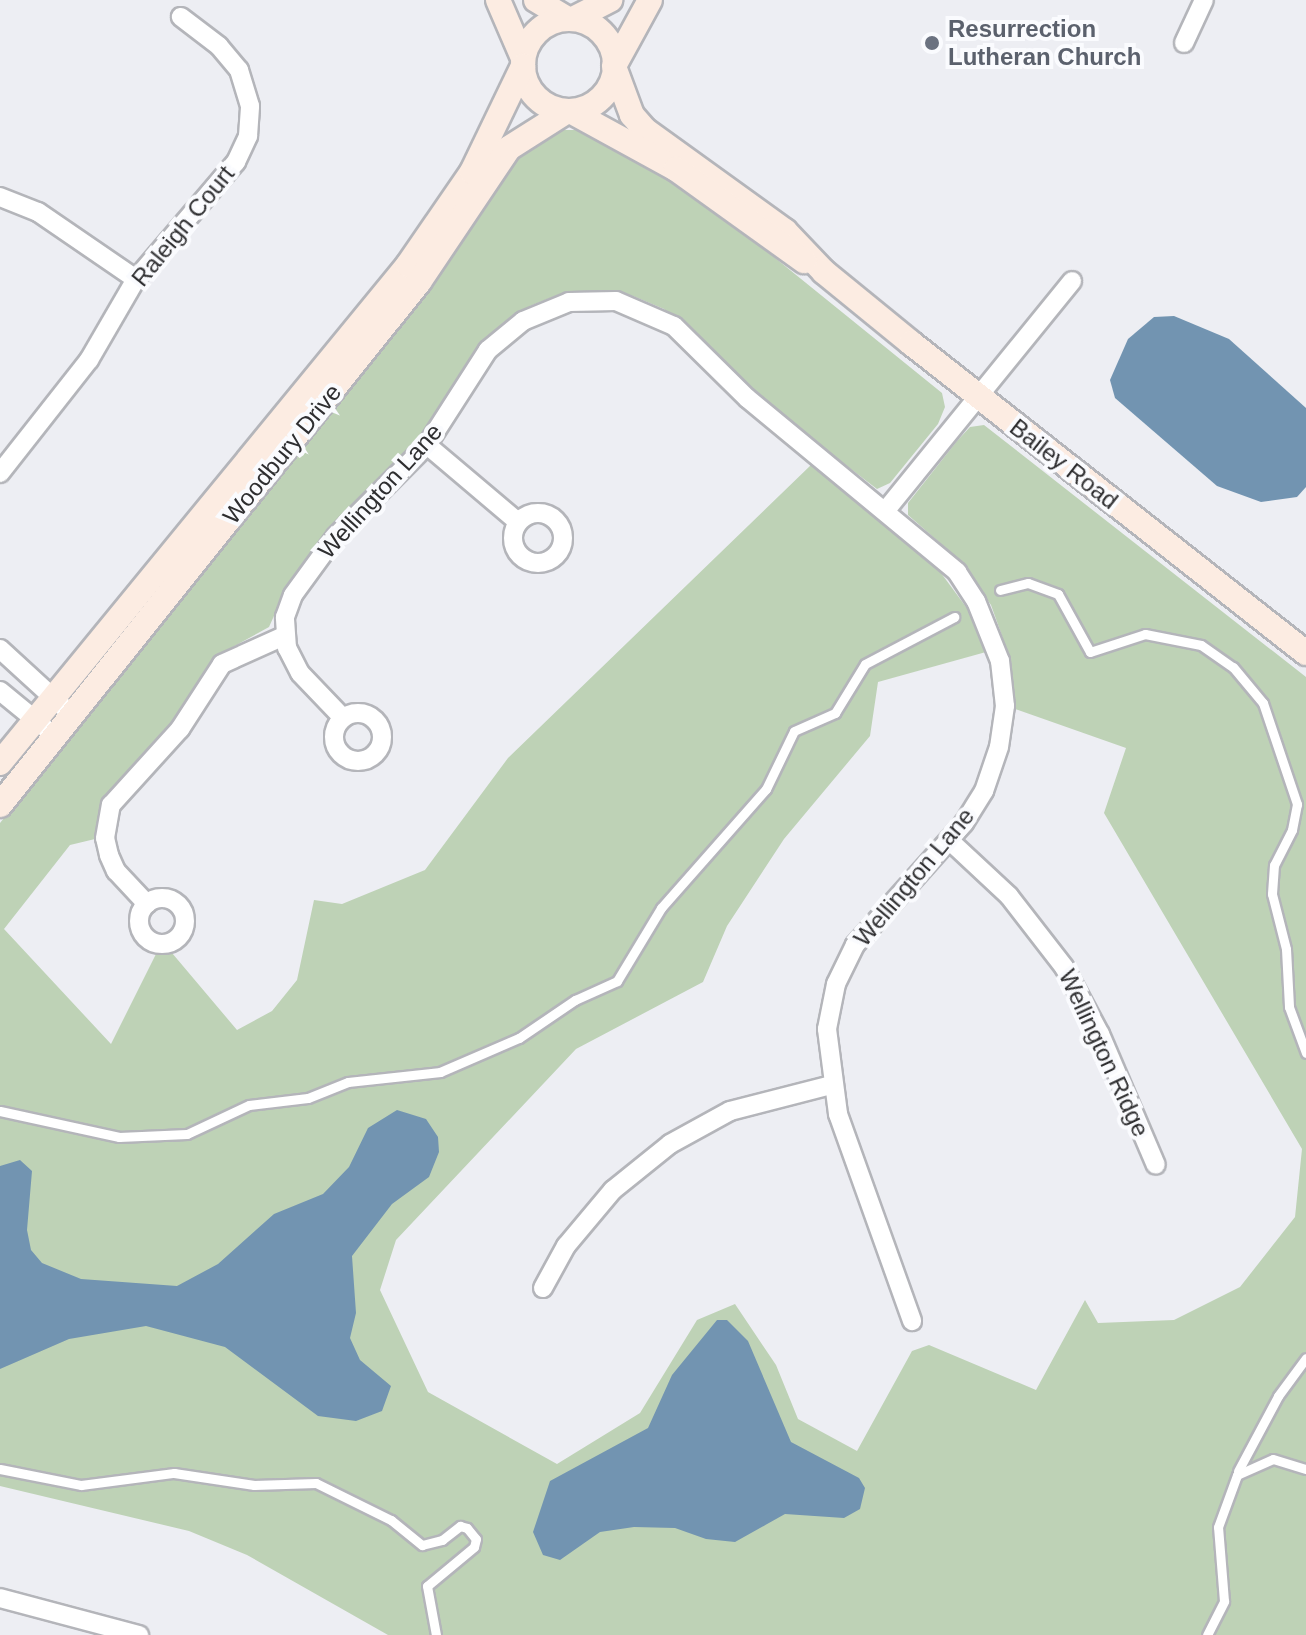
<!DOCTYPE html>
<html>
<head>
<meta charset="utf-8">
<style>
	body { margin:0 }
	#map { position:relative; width:1306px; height:1635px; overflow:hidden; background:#edeef3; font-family:Arial,sans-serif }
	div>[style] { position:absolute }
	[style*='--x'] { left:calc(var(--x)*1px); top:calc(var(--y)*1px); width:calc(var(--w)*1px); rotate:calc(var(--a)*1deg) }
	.green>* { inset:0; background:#bed2b6 }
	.water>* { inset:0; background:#7294b1 }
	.roads { filter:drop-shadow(2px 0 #b4b5ba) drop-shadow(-2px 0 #b4b5ba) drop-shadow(0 2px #b4b5ba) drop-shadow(0 -2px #b4b5ba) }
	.service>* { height:9px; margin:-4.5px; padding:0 4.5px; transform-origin:4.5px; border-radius:4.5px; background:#fff }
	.minor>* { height:18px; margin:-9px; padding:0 9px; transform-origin:9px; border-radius:9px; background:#fff }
	.minor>.ring { margin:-9px; padding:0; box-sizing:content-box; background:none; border:18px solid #fff; border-radius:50% }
	.secondary>* { height:24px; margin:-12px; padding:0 12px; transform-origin:12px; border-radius:12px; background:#fcece2 }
	.secondary>.ring { margin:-12px; padding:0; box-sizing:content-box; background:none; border:24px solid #fcece2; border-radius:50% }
	.dots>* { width:22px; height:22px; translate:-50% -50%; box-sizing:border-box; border:4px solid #fafbfe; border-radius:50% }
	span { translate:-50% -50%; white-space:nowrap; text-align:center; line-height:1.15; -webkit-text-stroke:8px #fafbfe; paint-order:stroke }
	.worship-label { font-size:24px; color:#5b616d; font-weight:700 }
	.left { translate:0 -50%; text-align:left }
	.street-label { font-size:24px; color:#2e2e30 }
</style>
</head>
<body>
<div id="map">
	<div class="green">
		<div style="clip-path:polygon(560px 130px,582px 130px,617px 143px,722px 215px,942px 393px,945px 407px,938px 424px,890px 483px,877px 489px,770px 407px,664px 309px,633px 296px,595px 291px,555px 296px,530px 306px,488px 337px,421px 438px,324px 536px,287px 587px,269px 627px,229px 649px,208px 669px,166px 732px,108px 795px,95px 839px,70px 845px,4px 929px,111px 1044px,156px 954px,172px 953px,237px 1030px,272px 1011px,297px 980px,314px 900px,342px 904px,425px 870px,508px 758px,811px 465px,941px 573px,969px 611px,986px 652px,878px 682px,870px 736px,784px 839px,727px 926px,703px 982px,576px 1049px,396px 1240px,380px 1290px,428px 1392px,557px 1464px,640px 1413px,697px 1320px,735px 1304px,776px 1365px,798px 1419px,857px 1451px,912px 1351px,929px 1345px,1036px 1390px,1085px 1300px,1098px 1323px,1174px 1320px,1240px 1287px,1295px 1217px,1302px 1149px,1104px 813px,1126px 748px,1015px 709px,1011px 661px,991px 605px,955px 556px,908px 515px,908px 503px,957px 441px,970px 427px,984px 425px,1306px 677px,1306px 1635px,388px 1635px,247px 1555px,189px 1531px,0 1486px,0 823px,424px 295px,483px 212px,514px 157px,539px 136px)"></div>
	</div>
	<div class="water">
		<div style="clip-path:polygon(1174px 316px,1229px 339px,1306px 408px,1306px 487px,1297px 497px,1261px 502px,1217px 486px,1115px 398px,1110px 380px,1128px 339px,1154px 317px)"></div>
		<div style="clip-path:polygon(397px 1110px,426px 1119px,438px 1137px,439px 1152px,429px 1177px,392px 1204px,352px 1256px,356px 1313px,350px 1338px,360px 1360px,391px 1386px,382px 1411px,356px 1421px,318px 1416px,225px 1347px,146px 1326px,69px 1339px,0 1369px,0 1166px,20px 1160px,32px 1171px,27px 1230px,31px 1250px,42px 1263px,81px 1279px,177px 1286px,218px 1264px,274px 1214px,323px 1194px,349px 1167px,368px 1128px)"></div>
		<div style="clip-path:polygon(717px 1320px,727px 1320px,748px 1341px,791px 1442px,859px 1478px,865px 1488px,860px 1509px,844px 1518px,785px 1514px,735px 1542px,706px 1539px,675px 1528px,634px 1527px,600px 1532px,560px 1560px,543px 1555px,533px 1532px,550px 1481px,648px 1428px,672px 1375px)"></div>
	</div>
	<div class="roads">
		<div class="service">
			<div style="--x:1000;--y:590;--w:29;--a:-14"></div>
			<div style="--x:1028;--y:583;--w:32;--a:20"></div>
			<div style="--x:1058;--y:594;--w:66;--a:61.1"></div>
			<div style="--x:1090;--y:652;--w:58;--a:-18.1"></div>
			<div style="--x:1145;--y:634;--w:57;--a:11.1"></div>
			<div style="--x:1201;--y:645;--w:39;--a:35"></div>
			<div style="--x:1233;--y:667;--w:47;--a:50.2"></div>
			<div style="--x:1263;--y:703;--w:107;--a:71.4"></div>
			<div style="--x:1297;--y:804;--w:26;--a:101"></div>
			<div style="--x:1292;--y:830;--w:39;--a:117"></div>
			<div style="--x:1274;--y:865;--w:29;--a:94"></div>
			<div style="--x:1272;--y:894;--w:57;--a:75.7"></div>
			<div style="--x:1286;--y:949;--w:58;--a:87"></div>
			<div style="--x:1289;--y:1007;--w:49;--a:69.7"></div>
			<div style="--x:0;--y:1111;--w:122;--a:12.3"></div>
			<div style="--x:119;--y:1137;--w:68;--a:-2.5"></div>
			<div style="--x:187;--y:1134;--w:68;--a:-25.1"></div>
			<div style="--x:249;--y:1105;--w:59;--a:-6.8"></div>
			<div style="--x:308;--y:1098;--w:43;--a:-21.8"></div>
			<div style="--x:348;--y:1082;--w:93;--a:-6.2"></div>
			<div style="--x:440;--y:1072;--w:86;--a:-23.3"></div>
			<div style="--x:519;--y:1038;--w:68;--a:-34.2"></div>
			<div style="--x:575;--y:1000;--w:46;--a:-24.3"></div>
			<div style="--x:617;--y:981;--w:85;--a:-58.9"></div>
			<div style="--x:661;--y:908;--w:159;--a:-48.6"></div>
			<div style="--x:766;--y:789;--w:64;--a:-64.2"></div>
			<div style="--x:794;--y:731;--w:45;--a:-23.7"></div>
			<div style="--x:835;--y:713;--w:57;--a:-58.5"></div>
			<div style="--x:865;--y:664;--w:101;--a:-27.8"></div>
			<div style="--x:0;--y:1469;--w:83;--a:11.2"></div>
			<div style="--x:81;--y:1485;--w:94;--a:-7.4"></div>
			<div style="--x:174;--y:1473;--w:81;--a:8.5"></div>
			<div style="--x:254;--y:1485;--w:62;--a:-1.8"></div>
			<div style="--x:316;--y:1483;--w:84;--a:26.3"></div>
			<div style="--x:391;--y:1520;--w:40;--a:39"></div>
			<div style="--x:422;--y:1545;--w:21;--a:-14"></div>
			<div style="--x:442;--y:1540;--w:23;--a:-38"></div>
			<div style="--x:460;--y:1526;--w:7;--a:16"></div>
			<div style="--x:467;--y:1528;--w:14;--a:51"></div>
			<div style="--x:476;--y:1539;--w:8;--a:104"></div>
			<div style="--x:474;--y:1547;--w:61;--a:140.3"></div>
			<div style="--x:427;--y:1586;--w:50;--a:79.6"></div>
			<div style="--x:1238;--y:1471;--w:85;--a:-61.9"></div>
			<div style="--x:1278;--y:1396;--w:47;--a:-53.6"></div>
			<div style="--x:1207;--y:1635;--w:38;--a:-63"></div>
			<div style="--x:1224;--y:1601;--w:74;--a:-94.6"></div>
			<div style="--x:1218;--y:1527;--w:55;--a:-69.9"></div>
			<div style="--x:1237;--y:1475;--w:39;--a:-24"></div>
			<div style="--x:1273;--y:1459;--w:34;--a:17"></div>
		</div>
		<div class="minor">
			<div style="--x:1184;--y:43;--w:47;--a:-65.1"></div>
			<div style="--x:0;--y:197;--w:41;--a:21.5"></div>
			<div style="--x:38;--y:212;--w:119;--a:34.4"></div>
			<div style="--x:427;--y:445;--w:119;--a:40.2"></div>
			<div style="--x:0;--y:473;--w:144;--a:-51.8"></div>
			<div style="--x:89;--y:360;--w:94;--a:-59.9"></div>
			<div style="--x:136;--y:279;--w:154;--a:-49.5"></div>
			<div style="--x:236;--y:162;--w:29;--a:-65"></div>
			<div style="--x:248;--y:136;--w:30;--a:-86"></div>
			<div style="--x:250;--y:106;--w:38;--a:-107"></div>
			<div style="--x:239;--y:70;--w:31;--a:-130"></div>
			<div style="--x:219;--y:46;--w:48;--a:-142.7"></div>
			<div style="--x:886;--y:510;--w:295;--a:-50.9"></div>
			<div class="ring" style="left:513px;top:513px;width:32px;height:32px"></div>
			<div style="--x:0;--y:649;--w:98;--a:42.5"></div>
			<div style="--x:0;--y:691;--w:57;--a:39.3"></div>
			<div class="ring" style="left:334px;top:713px;width:30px;height:30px"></div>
			<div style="--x:343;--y:718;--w:62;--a:-133.7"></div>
			<div style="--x:300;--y:673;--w:28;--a:-117"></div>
			<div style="--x:287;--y:648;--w:31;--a:-94"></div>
			<div style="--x:285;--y:617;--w:23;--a:-70"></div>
			<div style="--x:293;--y:595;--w:73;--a:-53.9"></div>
			<div style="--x:336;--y:536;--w:129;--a:-45"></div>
			<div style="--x:427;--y:445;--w:113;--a:-57.3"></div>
			<div style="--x:488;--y:350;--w:45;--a:-39.6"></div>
			<div style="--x:523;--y:321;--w:50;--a:-22.4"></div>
			<div style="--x:569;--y:302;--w:47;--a:-1.2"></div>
			<div style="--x:616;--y:301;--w:63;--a:23.3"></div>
			<div style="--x:674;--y:326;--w:103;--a:44.6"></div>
			<div style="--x:747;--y:398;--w:273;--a:39.6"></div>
			<div style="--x:957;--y:572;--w:35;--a:57"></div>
			<div style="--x:976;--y:601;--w:65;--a:68.2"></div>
			<div style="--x:1000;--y:661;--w:45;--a:83.7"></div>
			<div style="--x:1005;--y:706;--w:41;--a:98.3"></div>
			<div style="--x:999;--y:747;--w:46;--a:108.8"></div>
			<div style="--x:984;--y:791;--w:38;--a:122"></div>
			<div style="--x:964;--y:823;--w:164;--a:131.8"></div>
			<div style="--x:855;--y:945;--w:43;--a:116"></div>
			<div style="--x:836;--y:984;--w:46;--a:101.3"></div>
			<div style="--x:827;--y:1029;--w:86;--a:82.6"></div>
			<div style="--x:838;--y:1114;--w:220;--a:70.3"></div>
			<div style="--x:949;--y:840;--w:82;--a:43"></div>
			<div style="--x:1009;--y:896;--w:90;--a:52.2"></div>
			<div style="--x:1064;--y:967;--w:76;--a:61.8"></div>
			<div style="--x:1100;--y:1034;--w:142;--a:66.9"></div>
			<div class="ring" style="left:139px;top:898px;width:28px;height:28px"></div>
			<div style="--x:147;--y:904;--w:45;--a:-133.2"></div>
			<div style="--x:116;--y:871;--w:17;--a:-114"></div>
			<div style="--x:109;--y:855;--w:17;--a:-103"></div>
			<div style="--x:105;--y:838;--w:34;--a:-80"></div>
			<div style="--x:111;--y:805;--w:103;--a:-47.8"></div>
			<div style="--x:180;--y:729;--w:77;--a:-57.1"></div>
			<div style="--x:222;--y:664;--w:68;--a:-24.3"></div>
			<div style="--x:543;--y:1288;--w:48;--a:-61.3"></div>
			<div style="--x:566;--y:1246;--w:73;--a:-50"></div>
			<div style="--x:613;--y:1190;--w:73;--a:-38.9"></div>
			<div style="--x:670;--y:1144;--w:68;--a:-28.8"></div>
			<div style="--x:730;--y:1111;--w:104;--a:-14.4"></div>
			<div style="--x:0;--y:1598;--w:144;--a:14.9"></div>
		</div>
		<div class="secondary">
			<div style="--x:498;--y:0;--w:63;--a:66.7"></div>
			<div style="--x:536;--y:0;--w:35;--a:31"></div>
			<div style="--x:573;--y:19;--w:42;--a:-27.2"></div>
			<div class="ring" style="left:523px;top:19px;width:68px;height:68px"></div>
			<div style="--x:614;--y:66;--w:75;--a:-61.4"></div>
			<div style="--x:616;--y:72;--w:46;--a:69.6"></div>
			<div style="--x:632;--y:115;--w:20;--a:49"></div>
			<div style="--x:645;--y:130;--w:173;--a:35.8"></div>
			<div style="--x:785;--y:231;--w:57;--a:46.4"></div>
			<div style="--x:824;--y:272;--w:112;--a:39.2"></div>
			<div style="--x:911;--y:343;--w:502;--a:38.13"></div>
			<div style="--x:572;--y:112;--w:119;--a:28.7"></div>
			<div style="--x:676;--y:169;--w:158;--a:35.7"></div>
			<div style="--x:0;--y:763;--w:644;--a:-50.67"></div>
			<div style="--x:408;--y:265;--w:113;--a:-55.5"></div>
			<div style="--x:472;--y:172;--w:118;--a:-64.3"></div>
			<div style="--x:0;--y:805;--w:670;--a:-51.3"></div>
			<div style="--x:419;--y:282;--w:161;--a:-56.1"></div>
			<div style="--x:509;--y:148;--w:67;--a:-32.3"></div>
		</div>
	</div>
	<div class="dots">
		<div style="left:932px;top:43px;background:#6b7280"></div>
	</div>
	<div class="worship-label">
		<span class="left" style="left:948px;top:43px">Resurrection<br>Lutheran Church</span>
	</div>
	<div class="street-label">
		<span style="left:183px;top:226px;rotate:-51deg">Raleigh Court</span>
		<span style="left:282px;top:454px;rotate:-51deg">Woodbury Drive</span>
		<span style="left:1064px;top:464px;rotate:38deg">Bailey Road</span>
		<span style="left:380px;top:491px;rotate:-48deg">Wellington Lane</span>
		<span style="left:914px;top:877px;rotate:-50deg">Wellington Lane</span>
		<span style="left:1104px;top:1053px;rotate:65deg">Wellington Ridge</span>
	</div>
</div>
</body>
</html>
